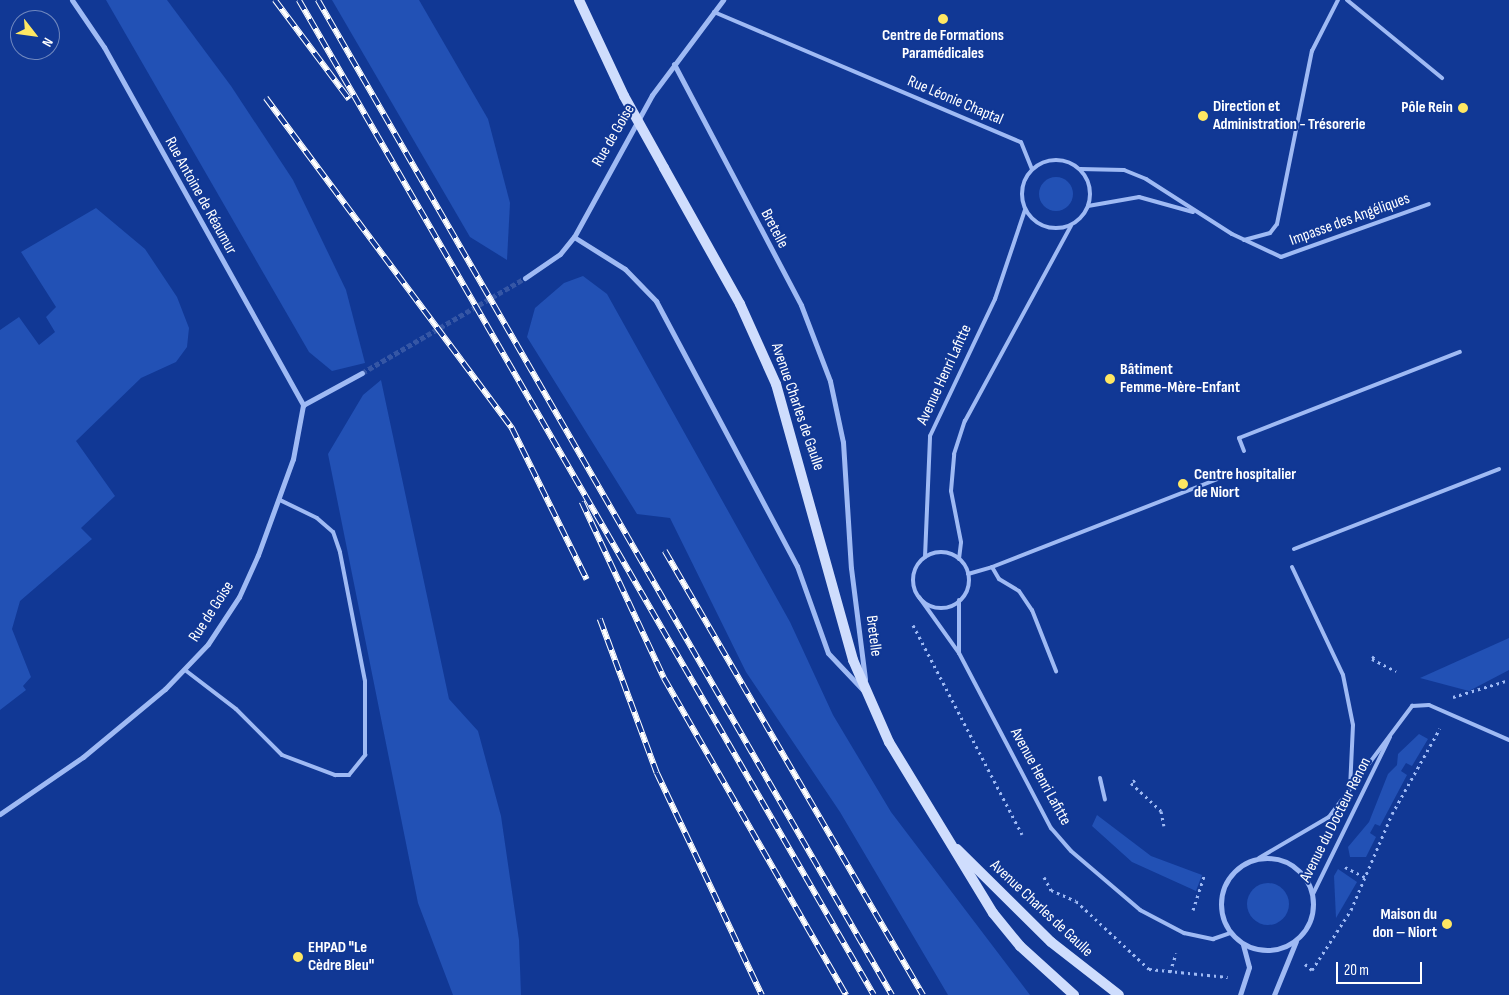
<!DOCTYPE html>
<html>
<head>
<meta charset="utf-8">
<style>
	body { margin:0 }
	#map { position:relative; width:1509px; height:995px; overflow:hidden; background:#113895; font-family:"Sofia Sans Condensed",sans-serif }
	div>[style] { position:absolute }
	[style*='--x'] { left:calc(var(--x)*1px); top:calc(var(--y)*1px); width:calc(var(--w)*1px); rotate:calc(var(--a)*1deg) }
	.green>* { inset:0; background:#2251b5 }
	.round { border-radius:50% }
	.street-tunnel>* { height:5px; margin-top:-2.5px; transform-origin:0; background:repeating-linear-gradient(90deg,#3556a5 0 5px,transparent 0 7.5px) }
	.path>* { height:3px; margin-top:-1.5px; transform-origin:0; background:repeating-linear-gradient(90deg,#9fbaf4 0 2.5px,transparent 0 6.5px) }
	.lane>* { height:4px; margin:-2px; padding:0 2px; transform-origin:2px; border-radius:2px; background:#9fbaf4 }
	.lane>.ring { margin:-2px; padding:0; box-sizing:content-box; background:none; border:4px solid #9fbaf4; border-radius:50% }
	.street>* { height:5px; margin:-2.5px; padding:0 2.5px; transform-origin:2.5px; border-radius:2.5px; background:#9fbaf4 }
	.street>.ring { margin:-2.5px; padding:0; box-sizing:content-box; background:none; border:5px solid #9fbaf4; border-radius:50% }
	.secondary>* { height:10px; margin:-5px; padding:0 5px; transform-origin:5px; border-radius:5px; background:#cfddfd }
	.rail>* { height:5.5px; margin-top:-2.75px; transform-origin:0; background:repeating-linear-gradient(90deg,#113895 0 11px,#fff 0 22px); box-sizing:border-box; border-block:1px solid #fff }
	.secondary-bridge>* { height:10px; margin:-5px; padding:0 5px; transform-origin:5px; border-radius:5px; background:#cfddfd }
	.dots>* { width:14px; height:14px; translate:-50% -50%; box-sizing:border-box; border:2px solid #113895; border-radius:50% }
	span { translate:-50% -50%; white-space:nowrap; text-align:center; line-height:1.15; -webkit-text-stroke:4px #113895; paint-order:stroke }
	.poi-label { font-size:16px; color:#fff; font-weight:700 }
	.left { translate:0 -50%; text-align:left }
	.right { translate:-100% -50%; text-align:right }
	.street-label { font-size:16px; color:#fff }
	.north { position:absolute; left:10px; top:10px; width:50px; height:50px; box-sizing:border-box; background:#113895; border:1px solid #7088bf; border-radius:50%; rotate:120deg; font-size:14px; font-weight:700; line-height:20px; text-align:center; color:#fff }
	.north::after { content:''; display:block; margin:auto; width:18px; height:22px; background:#ffe762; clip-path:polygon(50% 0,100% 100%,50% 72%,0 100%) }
	.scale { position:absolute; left:1336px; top:962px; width:86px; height:22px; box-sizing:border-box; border:2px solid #fff; border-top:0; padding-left:6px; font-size:15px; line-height:18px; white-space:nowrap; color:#fff; -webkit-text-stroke:4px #113895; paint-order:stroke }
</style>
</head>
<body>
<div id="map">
	<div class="green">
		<div style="clip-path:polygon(106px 0,167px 0,231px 86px,293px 180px,346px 290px,365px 363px,332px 371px,309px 352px)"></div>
		<div style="clip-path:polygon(332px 0,419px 0,488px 119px,510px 203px,507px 260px,470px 237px)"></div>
		<div class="round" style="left:1039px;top:177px;width:34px;height:34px"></div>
		<div style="clip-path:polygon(96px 208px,145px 249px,177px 297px,189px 328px,187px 347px,176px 362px,141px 378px,76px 441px,115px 496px,81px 528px,92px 539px,20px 601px,12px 629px,31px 677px,23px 686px,26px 690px,0 710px,0 330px,19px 317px,39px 345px,55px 332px,46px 317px,56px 307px,21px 252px)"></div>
		<div style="clip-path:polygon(583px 276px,607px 294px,790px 622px,833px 715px,891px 812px,1030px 995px,948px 995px,840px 812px,746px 672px,670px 518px,637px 514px,527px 337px,535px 308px,564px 283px)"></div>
		<div style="clip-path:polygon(381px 380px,449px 699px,478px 731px,501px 816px,519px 940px,521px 995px,453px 995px,418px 903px,328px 454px,363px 395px)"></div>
		<div style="clip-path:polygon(1509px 638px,1509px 670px,1469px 691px,1420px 678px)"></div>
		<div style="clip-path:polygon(1419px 734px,1428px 739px,1412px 766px,1406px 763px,1401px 771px,1407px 775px,1380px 826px,1375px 824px,1370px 833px,1376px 837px,1366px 857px,1350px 857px,1348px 847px,1369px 822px,1388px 774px,1397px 765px,1398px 754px)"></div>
		<div style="clip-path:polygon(1097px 815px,1151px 856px,1202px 875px,1196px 891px,1132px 862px,1092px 826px)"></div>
		<div style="clip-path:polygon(1338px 869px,1357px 882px,1336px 918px,1334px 876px)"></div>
		<div class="round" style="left:1247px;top:883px;width:42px;height:42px"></div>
	</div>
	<div class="street-tunnel">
		<div style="--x:362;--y:373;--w:189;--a:-30.2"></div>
	</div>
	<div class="path">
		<div style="--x:913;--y:625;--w:236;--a:62.5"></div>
		<div style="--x:1374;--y:656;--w:4;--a:124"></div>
		<div style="--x:1372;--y:659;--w:27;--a:27"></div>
		<div style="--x:1453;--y:697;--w:59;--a:-16.9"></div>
		<div style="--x:1135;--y:780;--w:5;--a:143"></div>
		<div style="--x:1131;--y:783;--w:41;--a:43"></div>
		<div style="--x:1161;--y:811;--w:15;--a:79"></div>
		<div style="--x:1345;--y:867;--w:22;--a:27"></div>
		<div style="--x:1044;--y:877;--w:15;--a:62"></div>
		<div style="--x:1051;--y:890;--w:27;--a:24"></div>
		<div style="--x:1076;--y:901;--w:100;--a:43"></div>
		<div style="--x:1149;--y:969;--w:79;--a:5.8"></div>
		<div style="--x:1193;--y:910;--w:38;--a:-72"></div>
		<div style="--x:1305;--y:964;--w:9;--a:41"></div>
		<div style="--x:1312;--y:970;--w:72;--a:-57"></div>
		<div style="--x:1351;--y:910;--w:104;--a:-66.9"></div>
		<div style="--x:1392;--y:814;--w:98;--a:-60.8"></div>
		<div style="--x:1170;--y:972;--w:20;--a:-72"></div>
	</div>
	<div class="lane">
		<div style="--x:1347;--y:0;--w:123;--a:39.4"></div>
		<div style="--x:714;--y:12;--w:333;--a:23"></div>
		<div style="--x:1021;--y:142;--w:29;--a:68"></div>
		<div class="ring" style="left:1022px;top:160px;width:64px;height:64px"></div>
		<div style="--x:1080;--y:169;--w:44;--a:1.3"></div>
		<div style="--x:1124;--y:170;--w:24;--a:22"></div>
		<div style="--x:1146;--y:179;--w:102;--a:32.6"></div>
		<div style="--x:1232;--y:234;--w:54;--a:25.1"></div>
		<div style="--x:1281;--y:257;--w:157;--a:-19.7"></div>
		<div style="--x:1088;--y:206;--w:52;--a:-10"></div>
		<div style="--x:1139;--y:197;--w:56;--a:15.5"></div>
		<div style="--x:1244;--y:240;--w:27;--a:-15"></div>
		<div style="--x:1270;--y:233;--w:11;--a:-52"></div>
		<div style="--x:1277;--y:224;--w:177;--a:-78.6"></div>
		<div style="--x:1312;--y:51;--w:57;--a:-63"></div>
		<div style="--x:1244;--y:451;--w:14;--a:-111"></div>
		<div style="--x:1239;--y:438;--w:237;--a:-21.3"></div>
		<div style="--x:1294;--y:549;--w:220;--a:-21.3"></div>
		<div class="ring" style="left:913px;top:552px;width:52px;height:52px"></div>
		<div style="--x:925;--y:557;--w:121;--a:-87.6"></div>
		<div style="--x:930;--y:436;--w:152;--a:-64.6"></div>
		<div style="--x:995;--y:299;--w:94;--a:-71.4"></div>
		<div style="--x:959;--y:559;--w:17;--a:-83"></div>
		<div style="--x:961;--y:542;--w:52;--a:-101.1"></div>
		<div style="--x:951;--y:491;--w:37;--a:-85"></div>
		<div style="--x:954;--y:454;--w:35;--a:-72"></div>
		<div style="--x:965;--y:421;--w:222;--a:-61.5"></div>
		<div style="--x:992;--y:567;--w:245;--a:-21.3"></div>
		<div style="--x:1292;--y:567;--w:119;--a:64.7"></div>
		<div style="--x:1343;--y:675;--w:51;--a:78.7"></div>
		<div style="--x:1353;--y:725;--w:64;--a:92.7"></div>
		<div style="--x:968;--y:574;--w:25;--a:-16"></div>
		<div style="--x:992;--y:567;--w:14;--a:60"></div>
		<div style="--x:999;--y:579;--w:23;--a:31"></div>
		<div style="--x:1019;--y:591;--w:23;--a:56"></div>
		<div style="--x:1032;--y:610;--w:66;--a:68.5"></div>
		<div style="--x:919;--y:597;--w:69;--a:54.5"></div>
		<div style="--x:959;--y:653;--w:198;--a:62.3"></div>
		<div style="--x:1051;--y:828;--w:30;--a:49"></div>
		<div style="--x:1071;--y:851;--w:91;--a:40.5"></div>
		<div style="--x:1140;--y:910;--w:50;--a:27.6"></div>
		<div style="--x:1184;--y:933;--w:30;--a:12"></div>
		<div style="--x:1213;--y:939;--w:18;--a:-19"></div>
		<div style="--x:959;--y:653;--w:53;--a:-90"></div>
		<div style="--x:185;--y:670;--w:64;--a:37.4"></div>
		<div style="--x:236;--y:709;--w:65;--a:45"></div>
		<div style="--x:282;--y:755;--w:57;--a:20.7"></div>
		<div style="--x:335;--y:775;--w:14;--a:0"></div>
		<div style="--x:349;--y:775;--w:26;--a:-51"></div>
		<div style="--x:365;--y:755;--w:74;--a:-90"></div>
		<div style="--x:365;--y:681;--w:131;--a:-101"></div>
		<div style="--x:340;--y:552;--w:21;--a:-109"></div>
		<div style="--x:333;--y:532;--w:21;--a:-139"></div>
		<div style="--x:317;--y:518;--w:41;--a:-154.1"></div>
		<div style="--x:1100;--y:778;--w:22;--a:77"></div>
		<div style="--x:1259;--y:858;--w:81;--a:-30.4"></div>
		<div style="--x:1329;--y:817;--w:139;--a:-53.2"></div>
		<div style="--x:1412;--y:706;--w:17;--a:-3"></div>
		<div style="--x:1429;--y:705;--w:87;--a:23.6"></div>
		<div style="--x:1313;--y:894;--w:175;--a:-63.9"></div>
	</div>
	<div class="street">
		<div style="--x:72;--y:0;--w:57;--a:55.8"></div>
		<div style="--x:104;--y:47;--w:410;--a:60.9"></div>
		<div style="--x:674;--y:64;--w:272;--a:62.2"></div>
		<div style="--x:801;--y:305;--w:81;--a:69.1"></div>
		<div style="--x:830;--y:381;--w:62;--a:78"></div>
		<div style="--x:843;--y:442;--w:126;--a:86.4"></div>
		<div style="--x:851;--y:568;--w:112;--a:82.8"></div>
		<div style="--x:574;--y:237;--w:60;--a:32.1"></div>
		<div style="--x:625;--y:269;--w:45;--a:45.9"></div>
		<div style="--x:656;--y:301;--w:300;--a:62"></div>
		<div style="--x:797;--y:566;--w:92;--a:70.4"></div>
		<div style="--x:828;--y:653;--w:54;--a:46.5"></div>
		<div style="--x:525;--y:278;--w:42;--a:-34.4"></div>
		<div style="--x:560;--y:254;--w:22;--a:-51"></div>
		<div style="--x:574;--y:237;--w:162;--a:-61.2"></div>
		<div style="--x:652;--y:95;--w:119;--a:-53.2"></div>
		<div style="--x:303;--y:405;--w:67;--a:-28.5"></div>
		<div style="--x:0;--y:814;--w:101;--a:-34.5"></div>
		<div style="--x:83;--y:757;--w:107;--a:-39.7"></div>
		<div style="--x:165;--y:689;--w:62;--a:-46.3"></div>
		<div style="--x:208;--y:644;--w:56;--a:-56.6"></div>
		<div style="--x:239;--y:597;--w:46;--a:-65.7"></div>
		<div style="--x:258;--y:555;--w:102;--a:-70"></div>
		<div style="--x:293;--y:459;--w:55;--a:-79.5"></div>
		<div class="ring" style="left:1221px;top:858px;width:87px;height:87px"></div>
		<div style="--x:1240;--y:995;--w:29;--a:-72"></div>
		<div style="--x:1249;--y:967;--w:24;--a:-105"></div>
		<div style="--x:1274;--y:995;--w:58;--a:-67.8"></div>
	</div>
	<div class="secondary">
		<div style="--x:579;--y:0;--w:106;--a:64.9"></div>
		<div style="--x:664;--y:168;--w:156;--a:60.8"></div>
		<div style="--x:740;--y:304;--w:88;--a:65.8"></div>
		<div style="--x:776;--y:384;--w:287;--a:74.4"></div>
		<div style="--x:853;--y:660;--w:90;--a:66.3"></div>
		<div style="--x:889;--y:742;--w:200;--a:58.7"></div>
		<div style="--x:993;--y:913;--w:43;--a:50.7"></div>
		<div style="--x:1020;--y:946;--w:73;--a:42.2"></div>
		<div style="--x:957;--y:849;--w:132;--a:44.7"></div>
		<div style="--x:1051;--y:942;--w:86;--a:37.9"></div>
	</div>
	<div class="rail">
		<div style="--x:275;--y:0;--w:124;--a:53.2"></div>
		<div style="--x:299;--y:0;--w:1149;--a:59.98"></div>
		<div style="--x:318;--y:0;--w:1149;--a:60.02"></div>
		<div style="--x:266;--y:98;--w:412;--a:53.3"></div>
		<div style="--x:512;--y:428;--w:169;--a:63.7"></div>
		<div style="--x:582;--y:502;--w:194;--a:65"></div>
		<div style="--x:664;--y:678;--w:366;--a:60.1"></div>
		<div style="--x:665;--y:551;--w:514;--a:59.84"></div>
		<div style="--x:600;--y:619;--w:164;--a:69.7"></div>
		<div style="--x:657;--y:773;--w:246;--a:64.7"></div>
	</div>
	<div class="secondary-bridge">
		<div style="--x:624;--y:96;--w:82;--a:60.9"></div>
	</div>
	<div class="dots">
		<div style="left:943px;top:19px;background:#ffe762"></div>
		<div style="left:1463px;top:108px;background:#ffe762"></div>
		<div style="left:1203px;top:116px;background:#ffe762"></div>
		<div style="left:1110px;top:379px;background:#ffe762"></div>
		<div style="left:1183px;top:484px;background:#ffe762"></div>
		<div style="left:1447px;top:924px;background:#ffe762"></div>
		<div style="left:298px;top:957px;background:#ffe762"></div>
	</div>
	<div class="poi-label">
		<span style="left:943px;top:45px">Centre de Formations<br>Paramédicales</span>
		<span class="left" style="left:1213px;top:116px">Direction et<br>Administration - Trésorerie</span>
		<span class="right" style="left:1453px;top:108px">Pôle Rein</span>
		<span class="left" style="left:1120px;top:379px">Bâtiment<br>Femme-Mère-Enfant</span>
		<span class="left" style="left:1194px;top:484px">Centre hospitalier<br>de Niort</span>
		<span class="right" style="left:1437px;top:924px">Maison du<br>don – Niort</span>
		<span class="left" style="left:308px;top:957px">EHPAD "Le<br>Cèdre Bleu"</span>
	</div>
	<div class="street-label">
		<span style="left:955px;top:101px;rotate:23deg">Rue Léonie Chaptal</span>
		<span style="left:614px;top:136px;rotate:-60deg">Rue de Goise</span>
		<span style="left:200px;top:196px;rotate:61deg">Rue Antoine de Réaumur</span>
		<span style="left:1350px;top:220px;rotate:-20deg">Impasse des Angéliques</span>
		<span style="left:774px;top:229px;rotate:62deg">Bretelle</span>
		<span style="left:945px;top:375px;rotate:-65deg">Avenue Henri Lafitte</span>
		<span style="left:797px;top:407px;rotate:71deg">Avenue Charles de Gaulle</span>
		<span style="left:212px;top:612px;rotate:-57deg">Rue de Goise</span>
		<span style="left:873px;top:636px;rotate:83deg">Bretelle</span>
		<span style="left:1040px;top:777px;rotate:61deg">Avenue Henri Lafitte</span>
		<span style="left:1336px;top:820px;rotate:-63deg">Avenue du Docteur Renon</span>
		<span style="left:1041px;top:909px;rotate:43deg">Avenue Charles de Gaulle</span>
	</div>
	<div class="north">N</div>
	<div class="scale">20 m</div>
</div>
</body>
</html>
